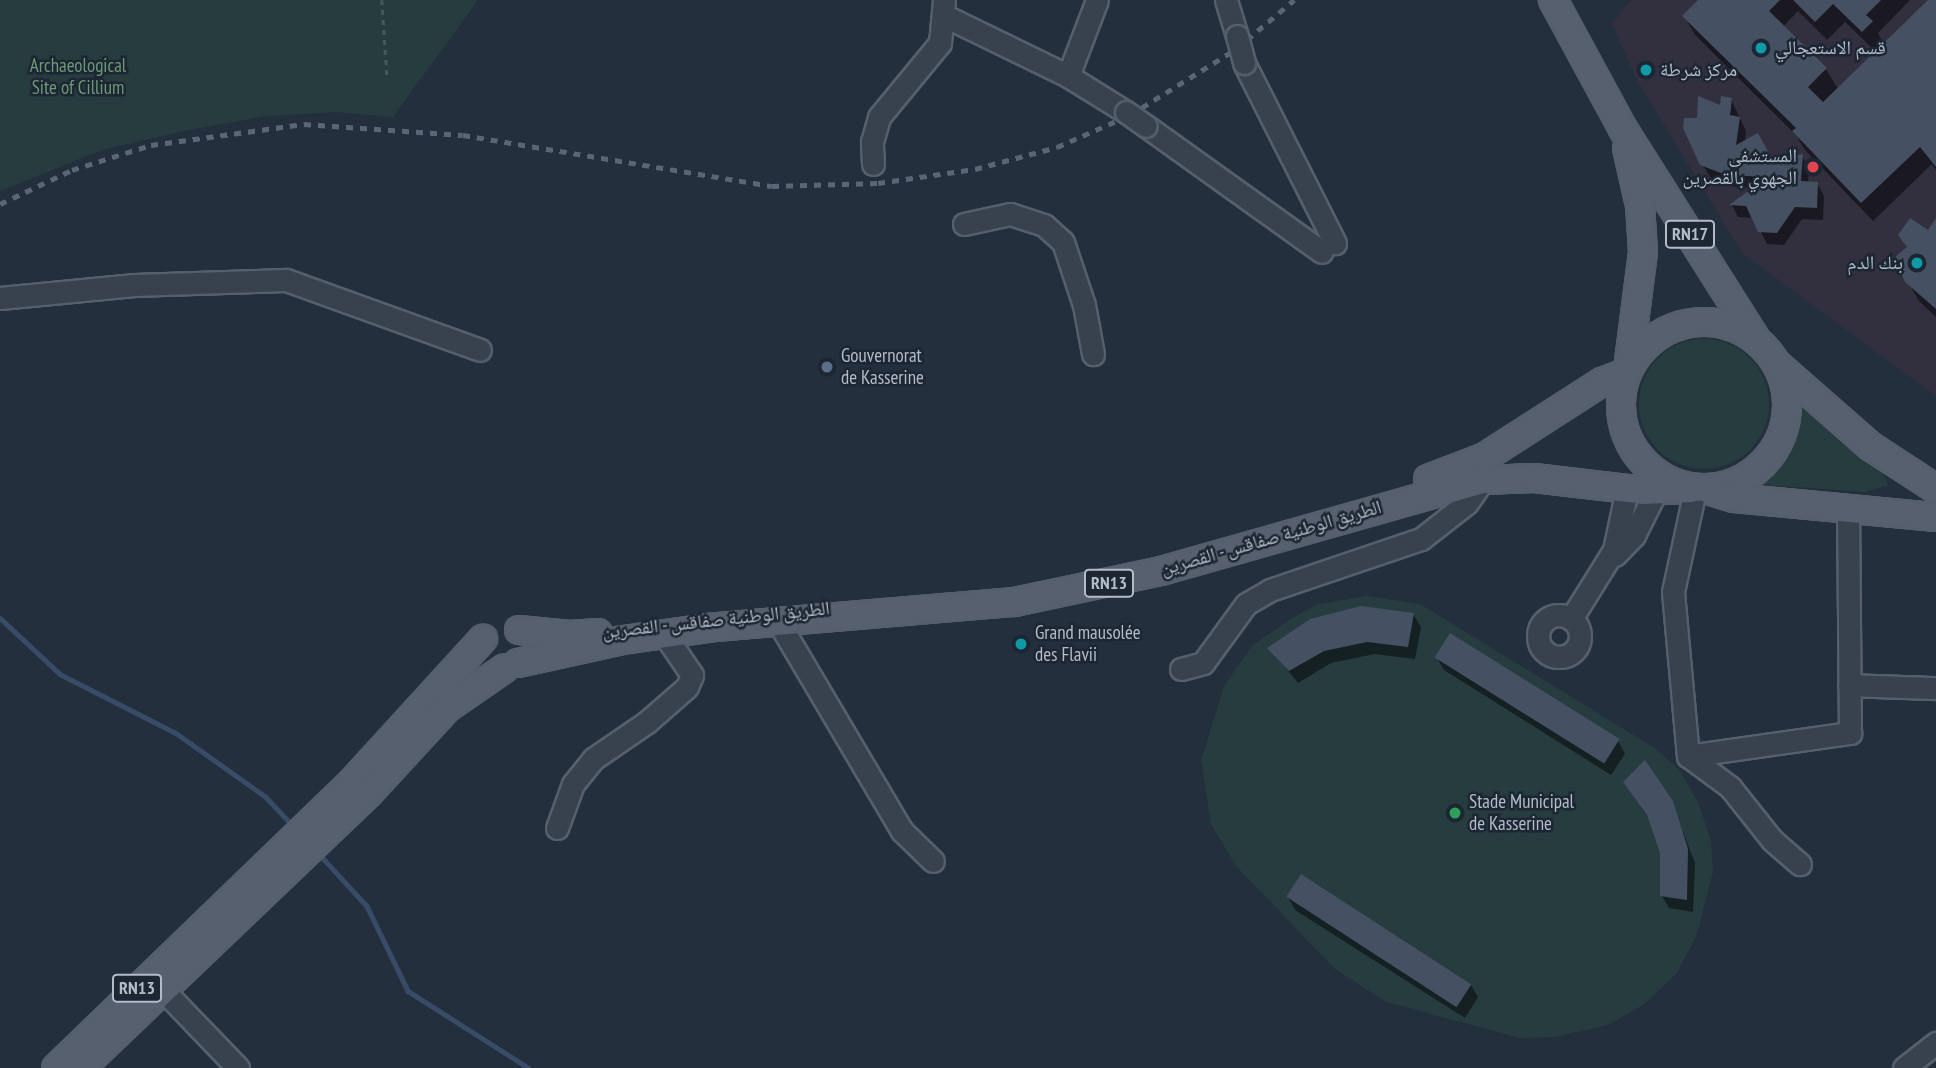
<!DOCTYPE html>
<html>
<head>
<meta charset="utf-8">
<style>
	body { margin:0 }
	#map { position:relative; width:1936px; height:1068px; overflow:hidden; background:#242f3e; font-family:"PT Sans Narrow","Noto Naskh Arabic",sans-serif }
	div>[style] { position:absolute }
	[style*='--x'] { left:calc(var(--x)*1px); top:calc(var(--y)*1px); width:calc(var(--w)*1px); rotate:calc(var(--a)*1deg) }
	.medical>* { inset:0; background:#32303f }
	.green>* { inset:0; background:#263c3f }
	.round { border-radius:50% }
	.shadow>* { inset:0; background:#0007 }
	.stream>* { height:4.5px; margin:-2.25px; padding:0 2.25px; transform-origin:2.25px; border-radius:2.25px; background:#394c67 }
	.building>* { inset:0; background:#455162; transform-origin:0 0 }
	.path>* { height:2.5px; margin-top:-1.25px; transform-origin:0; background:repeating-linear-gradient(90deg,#44595c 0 5px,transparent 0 10px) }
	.roads { filter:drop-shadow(2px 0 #565f6c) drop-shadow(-2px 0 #565f6c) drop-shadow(0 2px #565f6c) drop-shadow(0 -2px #565f6c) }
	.minor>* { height:21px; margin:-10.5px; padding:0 10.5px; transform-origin:10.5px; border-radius:10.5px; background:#38414e }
	.minor>.ring { margin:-10.5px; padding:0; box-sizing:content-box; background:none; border:21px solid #38414e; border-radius:50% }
	.major>* { height:26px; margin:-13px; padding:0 13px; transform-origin:13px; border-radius:13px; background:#56606e }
	.major>.ring { margin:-13px; padding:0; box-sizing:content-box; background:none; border:26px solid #56606e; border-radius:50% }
	.rail>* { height:4.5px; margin-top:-2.25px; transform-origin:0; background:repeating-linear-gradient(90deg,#5a6575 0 7px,transparent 0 14px) }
	.bridges { filter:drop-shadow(2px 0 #565f6c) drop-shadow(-2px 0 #565f6c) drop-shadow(0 2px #565f6c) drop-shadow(0 -2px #565f6c) }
	.minor-bridge>* { height:21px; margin:-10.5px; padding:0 10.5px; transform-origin:10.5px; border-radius:10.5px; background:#38414e }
	.dots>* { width:19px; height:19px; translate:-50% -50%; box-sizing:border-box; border:4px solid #1d2633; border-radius:50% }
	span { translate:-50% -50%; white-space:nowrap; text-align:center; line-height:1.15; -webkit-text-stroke:5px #1d2633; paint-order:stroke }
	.shield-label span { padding:2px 5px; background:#1d2633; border:2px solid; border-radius:5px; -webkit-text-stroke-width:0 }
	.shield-label { font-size:18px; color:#b4bcc9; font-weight:700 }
	.poi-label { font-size:19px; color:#b4bcc9 }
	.left { translate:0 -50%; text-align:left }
	.right { translate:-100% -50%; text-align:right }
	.park-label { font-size:19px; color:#6b9a76 }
	.street-label { font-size:19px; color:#b4bcc9 }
</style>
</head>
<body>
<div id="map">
	<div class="medical">
		<div style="clip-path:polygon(1631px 0,1936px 0,1936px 396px,1742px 253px,1637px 80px,1612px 24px)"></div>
	</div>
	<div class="green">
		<div style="clip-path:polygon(0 0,478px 0,393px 117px,336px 112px,267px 116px,183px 131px,102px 150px,0 191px)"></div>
		<div class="round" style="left:1639px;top:339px;width:130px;height:130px"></div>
		<div style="clip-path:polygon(1801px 401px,1883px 473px,1888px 485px,1865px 492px,1755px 484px,1785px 458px,1797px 428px)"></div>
		<div style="clip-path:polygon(1367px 596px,1420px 604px,1653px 747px,1679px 769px,1698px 802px,1711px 841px,1713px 872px,1696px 937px,1676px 974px,1643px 1005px,1608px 1025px,1555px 1037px,1520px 1038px,1386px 1002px,1335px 969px,1236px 866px,1211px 824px,1201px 760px,1225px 684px,1253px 645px,1294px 617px,1318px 604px)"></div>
	</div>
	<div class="shadow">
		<div style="clip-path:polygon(1700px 0,1910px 0,1878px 33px,1882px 41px,1874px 50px,1845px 22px,1827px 40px,1798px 11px,1783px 27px,1826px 69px,1838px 89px,1930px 0,1936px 0,1936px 170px,1932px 164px,1873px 221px,1805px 150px,1796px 135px,1695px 35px,1684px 16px)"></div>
		<div style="clip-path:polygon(1731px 99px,1746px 131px,1745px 142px,1773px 163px,1802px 156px,1809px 168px,1808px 183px,1817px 183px,1824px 196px,1823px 220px,1802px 219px,1784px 245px,1767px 244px,1754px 218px,1738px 217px,1732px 205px,1755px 188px,1735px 187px,1710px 177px,1702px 164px,1699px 120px)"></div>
		<div style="clip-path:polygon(1936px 221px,1936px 317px,1919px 301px,1907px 281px,1908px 249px,1900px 235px,1928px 233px)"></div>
		<div style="clip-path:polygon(1413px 614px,1421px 627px,1415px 659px,1375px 654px,1331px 663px,1298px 683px,1270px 648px)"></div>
		<div style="clip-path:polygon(1437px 658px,1618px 741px,1625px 754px,1611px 775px,1444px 670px)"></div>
		<div style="clip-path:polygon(1625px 783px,1671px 801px,1695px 863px,1693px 912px,1669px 908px,1662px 896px,1662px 853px,1650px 820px)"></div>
		<div style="clip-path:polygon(1288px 897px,1471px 985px,1478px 997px,1465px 1018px,1295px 910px)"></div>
	</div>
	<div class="stream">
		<div style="--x:0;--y:618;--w:82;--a:43"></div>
		<div style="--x:60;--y:674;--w:130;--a:27"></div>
		<div style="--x:176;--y:733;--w:110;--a:35.4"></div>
		<div style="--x:266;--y:797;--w:41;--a:47"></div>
		<div style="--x:319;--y:854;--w:71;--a:47.3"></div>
		<div style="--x:367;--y:906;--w:94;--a:64.2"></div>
		<div style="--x:408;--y:991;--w:143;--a:32.5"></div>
	</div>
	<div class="building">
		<div style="clip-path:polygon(1698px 0,1780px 0,1769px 11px,1827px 68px,1808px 87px,1823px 102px,1928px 0,1936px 0,1936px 167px,1920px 147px,1861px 203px,1792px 131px,1796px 128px,1682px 16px)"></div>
		<div style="clip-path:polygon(1793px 0,1881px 0,1866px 15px,1873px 21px,1862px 32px,1833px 4px,1815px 22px)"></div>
		<div style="clip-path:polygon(1698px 96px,1720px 105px,1721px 96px,1732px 98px,1730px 115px,1740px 117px,1736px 145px,1758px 133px,1773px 161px,1803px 154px,1801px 181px,1818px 182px,1817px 208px,1795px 207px,1777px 233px,1758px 232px,1746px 206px,1729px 205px,1768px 177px,1726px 175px,1700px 165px,1683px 128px,1684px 118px,1697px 118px)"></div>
		<div style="clip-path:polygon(1910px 218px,1928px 230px,1936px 218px,1936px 309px,1905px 282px,1894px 258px,1907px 247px,1898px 235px)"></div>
		<div style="clip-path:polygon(1361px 606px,1414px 613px,1408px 647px,1367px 642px,1324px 651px,1289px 671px,1267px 648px,1310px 619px)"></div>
		<div style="left:1450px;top:633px;width:200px;height:29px;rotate:32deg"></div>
		<div style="clip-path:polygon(1645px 760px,1673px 801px,1688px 849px,1687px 900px,1660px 896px,1660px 853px,1647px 815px,1623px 782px)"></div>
		<div style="left:1301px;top:874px;width:203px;height:27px;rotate:33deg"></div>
	</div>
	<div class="path">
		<div style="--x:382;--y:0;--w:75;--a:86.2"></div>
	</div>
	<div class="roads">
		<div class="minor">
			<div style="--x:1226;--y:0;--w:38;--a:73"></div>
			<div style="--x:945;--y:16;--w:137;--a:26"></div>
			<div style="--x:1068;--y:76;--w:68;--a:31.8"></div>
			<div style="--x:1244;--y:63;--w:202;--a:63.2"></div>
			<div style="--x:1068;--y:76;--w:81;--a:-69.1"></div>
			<div style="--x:1146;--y:126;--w:216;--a:35.6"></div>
			<div style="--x:873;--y:164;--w:22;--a:-93"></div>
			<div style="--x:872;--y:142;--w:26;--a:-74"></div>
			<div style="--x:879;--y:117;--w:96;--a:-50.5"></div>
			<div style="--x:940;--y:43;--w:43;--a:-84.7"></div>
			<div style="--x:964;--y:224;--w:47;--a:-12.3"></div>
			<div style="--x:1010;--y:214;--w:36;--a:18"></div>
			<div style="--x:1044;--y:225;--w:25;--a:42"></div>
			<div style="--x:1063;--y:242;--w:66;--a:71.6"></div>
			<div style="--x:1084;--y:305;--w:50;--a:79.6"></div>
			<div style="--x:0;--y:298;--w:135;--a:-5.5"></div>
			<div style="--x:134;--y:285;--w:152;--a:-1.9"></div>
			<div style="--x:286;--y:280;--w:206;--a:19.8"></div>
			<div style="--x:1695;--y:490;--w:104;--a:102.2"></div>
			<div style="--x:1673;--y:592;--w:165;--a:84.8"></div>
			<div style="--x:1688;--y:756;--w:52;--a:36.4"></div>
			<div style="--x:1730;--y:787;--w:68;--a:51.6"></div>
			<div style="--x:1772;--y:840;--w:37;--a:41"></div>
			<div style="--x:1615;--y:555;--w:28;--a:-46"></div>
			<div style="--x:1634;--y:535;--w:49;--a:-63.4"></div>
			<div class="ring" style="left:1538px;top:615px;width:21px;height:21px"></div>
			<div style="--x:1571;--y:619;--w:81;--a:-58.1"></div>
			<div style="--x:1614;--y:550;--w:62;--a:-78"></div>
			<div style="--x:779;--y:623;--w:242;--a:59.4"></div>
			<div style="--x:902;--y:831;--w:43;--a:44.1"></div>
			<div style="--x:1181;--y:669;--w:23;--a:-15"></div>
			<div style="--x:1203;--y:663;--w:73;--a:-53.9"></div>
			<div style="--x:1246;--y:604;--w:28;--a:-30"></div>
			<div style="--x:1270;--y:590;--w:159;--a:-18.7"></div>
			<div style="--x:1421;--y:539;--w:58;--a:-38"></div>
			<div style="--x:1467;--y:503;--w:28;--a:-55"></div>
			<div style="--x:1849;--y:685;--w:87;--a:2"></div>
			<div style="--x:1688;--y:756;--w:164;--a:-8.1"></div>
			<div style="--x:1850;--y:733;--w:224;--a:-90.5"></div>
			<div style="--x:557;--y:828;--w:47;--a:-70"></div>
			<div style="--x:573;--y:784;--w:32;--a:-51"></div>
			<div style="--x:593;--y:759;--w:65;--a:-34.4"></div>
			<div style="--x:647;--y:722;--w:53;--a:-41.2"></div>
			<div style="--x:687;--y:687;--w:13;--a:-67"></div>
			<div style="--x:692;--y:675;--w:50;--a:-124.3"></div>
			<div style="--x:164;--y:991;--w:107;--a:46.1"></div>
			<div style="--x:1904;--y:1068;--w:41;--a:-38"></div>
		</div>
		<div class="major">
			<div style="--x:1553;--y:0;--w:147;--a:61.5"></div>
			<div style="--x:1623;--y:129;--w:249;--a:57.7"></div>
			<div style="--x:1627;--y:148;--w:58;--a:77.2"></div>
			<div style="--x:1640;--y:205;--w:47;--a:86.3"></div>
			<div style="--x:1643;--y:252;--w:118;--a:97.3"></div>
			<div class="ring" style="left:1621px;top:322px;width:140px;height:140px"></div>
			<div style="--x:1779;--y:366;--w:121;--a:41.3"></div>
			<div style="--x:1870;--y:446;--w:79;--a:33.1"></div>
			<div style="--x:1428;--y:479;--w:61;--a:-21.1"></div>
			<div style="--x:1485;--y:457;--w:139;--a:-32.7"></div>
			<div style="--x:1602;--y:382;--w:26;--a:-21"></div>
			<div style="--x:1711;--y:491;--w:24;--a:17"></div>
			<div style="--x:1734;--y:498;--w:203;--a:5.4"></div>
			<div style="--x:519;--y:630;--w:51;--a:5.6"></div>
			<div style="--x:570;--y:635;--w:28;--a:-4"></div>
			<div style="--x:518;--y:663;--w:107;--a:-12.4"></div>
			<div style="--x:623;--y:640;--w:94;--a:-8"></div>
			<div style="--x:716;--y:627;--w:299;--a:-4.8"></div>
			<div style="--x:1014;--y:602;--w:150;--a:-11.9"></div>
			<div style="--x:1161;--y:571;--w:335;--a:-15.8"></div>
			<div style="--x:1483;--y:480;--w:51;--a:-2.2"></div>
			<div style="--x:1534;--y:478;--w:111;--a:6.7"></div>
			<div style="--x:1644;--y:491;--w:47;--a:-2.4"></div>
			<div style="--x:56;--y:1068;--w:416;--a:-44"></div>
			<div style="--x:355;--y:779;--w:190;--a:-47.6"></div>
			<div style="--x:81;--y:1068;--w:397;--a:-43.7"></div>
			<div style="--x:368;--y:794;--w:117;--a:-47.4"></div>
			<div style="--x:447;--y:708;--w:70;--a:-34.6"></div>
		</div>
	</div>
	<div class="rail">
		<div style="--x:0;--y:204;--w:80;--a:-25.3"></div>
		<div style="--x:72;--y:170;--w:83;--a:-17.6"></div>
		<div style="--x:151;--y:145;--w:154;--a:-7.8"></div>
		<div style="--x:304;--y:124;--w:159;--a:4"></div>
		<div style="--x:463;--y:135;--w:313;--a:9.4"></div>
		<div style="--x:772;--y:186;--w:106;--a:-1.6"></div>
		<div style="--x:878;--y:183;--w:98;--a:-8.2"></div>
		<div style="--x:975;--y:169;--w:85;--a:-15"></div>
		<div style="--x:1057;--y:147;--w:80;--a:-23.7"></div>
		<div style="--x:1130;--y:115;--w:125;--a:-31.9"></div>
		<div style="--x:1236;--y:49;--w:76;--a:-40.2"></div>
	</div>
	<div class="bridges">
		<div class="minor-bridge">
			<div style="--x:1237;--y:36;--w:28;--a:75"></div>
			<div style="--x:1126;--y:112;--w:24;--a:35"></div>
		</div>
	</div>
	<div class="dots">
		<div style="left:1761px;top:48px;background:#0f9aa8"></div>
		<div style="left:1646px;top:70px;background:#0f9aa8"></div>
		<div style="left:1813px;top:167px;background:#e0444e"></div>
		<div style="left:1917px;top:263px;background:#0f9aa8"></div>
		<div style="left:827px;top:367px;background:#5c6f8a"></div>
		<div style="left:1021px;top:644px;background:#0f9aa8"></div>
		<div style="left:1455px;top:813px;background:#2e9e5b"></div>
	</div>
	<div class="shield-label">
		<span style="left:1690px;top:234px">RN17</span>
		<span style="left:1109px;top:583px">RN13</span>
		<span style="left:137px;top:988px">RN13</span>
	</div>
	<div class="poi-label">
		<span class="left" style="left:1775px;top:48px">قسم الاستعجالي</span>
		<span class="left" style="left:1660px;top:70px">مركز شرطة</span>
		<span class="right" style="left:1797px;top:167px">المستشفى<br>الجهوي بالقصرين</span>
		<span class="right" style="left:1903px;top:263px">بنك الدم</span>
		<span class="left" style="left:841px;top:367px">Gouvernorat<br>de Kasserine</span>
		<span class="left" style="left:1035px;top:644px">Grand mausolée<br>des Flavii</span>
		<span class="left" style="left:1469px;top:813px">Stade Municipal<br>de Kasserine</span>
	</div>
	<div class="park-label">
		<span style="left:78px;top:77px">Archaeological<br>Site of Cillium</span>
	</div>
	<div class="street-label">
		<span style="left:1271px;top:538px;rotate:-16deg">الطريق الوطنية صفاقس - القصرين</span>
		<span style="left:716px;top:620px;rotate:-6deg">الطريق الوطنية صفاقس - القصرين</span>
	</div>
</div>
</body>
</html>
